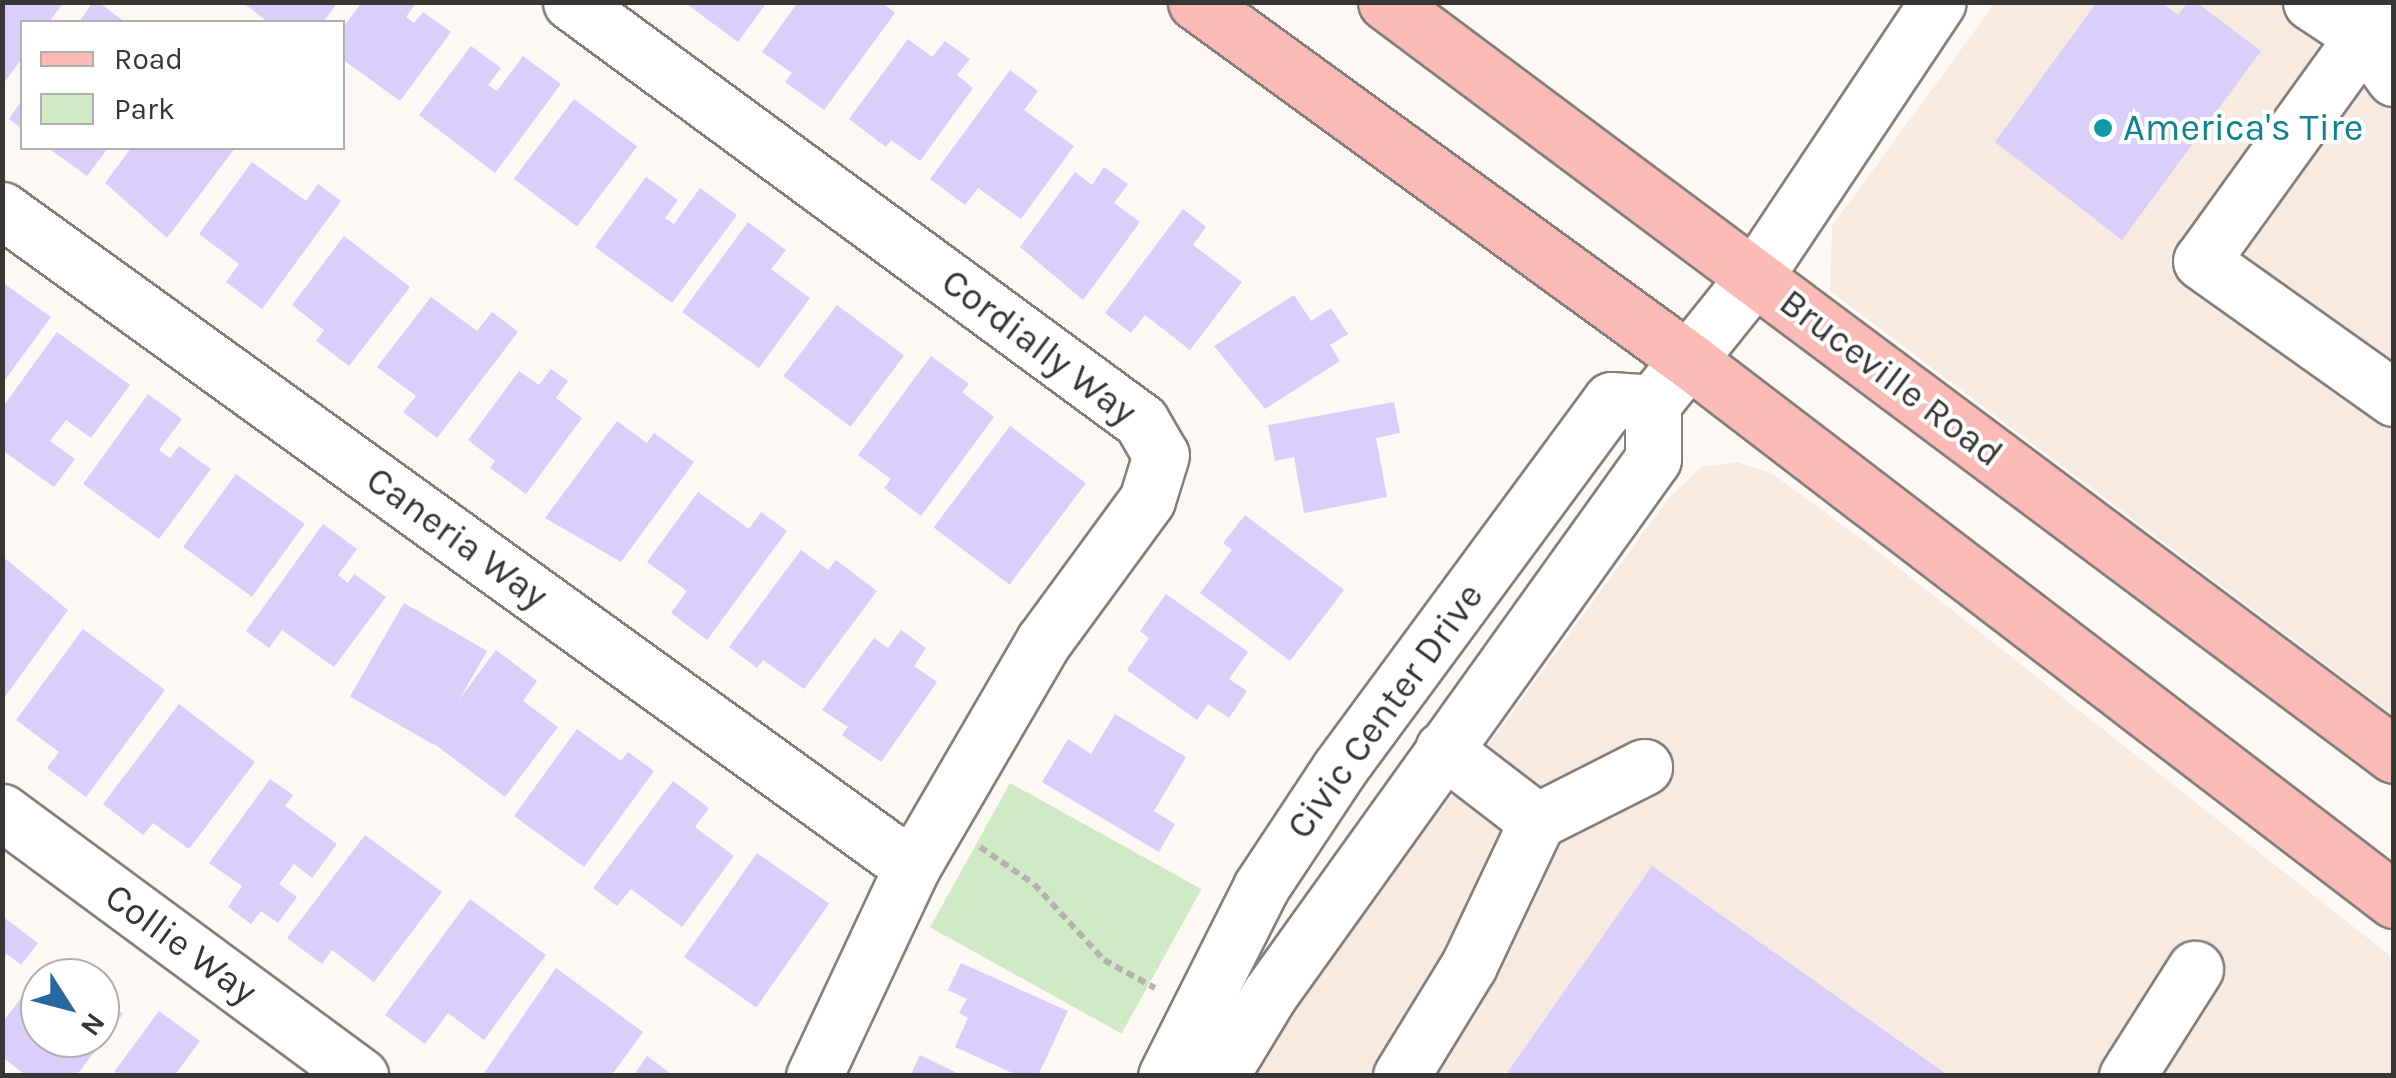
<!DOCTYPE html>
<html>
<head>
<meta charset="utf-8">
<style>
	body { margin:0 }
	#map { position:relative; width:2396px; height:1078px; overflow:hidden; background:#fdf8f4; font-family:Karla,sans-serif }
	div>[style] { position:absolute }
	[style*='--x'] { left:calc(var(--x)*1px); top:calc(var(--y)*1px); width:calc(var(--w)*1px); rotate:calc(var(--a)*1deg) }
	.built>* { inset:0; background:#f7eae1 }
	.green>* { inset:0; background:#d0eac6; transform-origin:0 0 }
	.building>* { inset:0; background:#dacefa; transform-origin:0 0 }
	.path>* { height:6px; margin-top:-3px; transform-origin:0; background:repeating-linear-gradient(90deg,#b5b1ae 0 8px,transparent 0 13px) }
	.roads { filter:drop-shadow(2px 0 #847f7c) drop-shadow(-2px 0 #847f7c) drop-shadow(0 2px #847f7c) drop-shadow(0 -2px #847f7c) }
	.minor>* { height:55px; margin:-27.5px; padding:0 27.5px; transform-origin:27.5px; border-radius:27.5px; background:#fff }
	.major>* { height:55px; margin:-27.5px; padding:0 27.5px; transform-origin:27.5px; border-radius:27.5px; background:#fabbb7 }
	.dots>* { width:28px; height:28px; translate:-50% -50%; box-sizing:border-box; border:5px solid #fff; border-radius:50% }
	span { translate:-50% -50%; white-space:nowrap; text-align:center; line-height:1.15; -webkit-text-stroke:8px #fff; paint-order:stroke }
	.culture-label { font-size:38px; color:#0d838f }
	.left { translate:0 -50%; text-align:left }
	.street-label { font-size:38px; color:#383634 }
	.frame { position:absolute; inset:0; border:5px solid #383634; pointer-events:none }
	.legend { position:absolute; left:20px; top:20px; width:325px; height:130px; box-sizing:border-box; background:#fff; border:2px solid #afafae; margin:0; padding:12px 18px; list-style:none; font-size:30px; color:#383634 }
	.legend li { display:flex; align-items:center; gap:20px; height:50px }
	.legend b { width:50px; border:2px solid #afafae }
	.north { position:absolute; left:20px; top:958px; width:100px; height:100px; box-sizing:border-box; background:#fff; border:2px solid #afafae; border-radius:50%; rotate:126deg; font-size:28px; font-weight:700; line-height:40px; text-align:center; color:#383634 }
	.north::after { content:''; display:block; margin:auto; width:35px; height:45px; background:#27699f; clip-path:polygon(50% 0,100% 100%,50% 72%,0 100%) }
</style>
</head>
<body>
<div id="map">
	<div class="built">
		<div style="clip-path:polygon(1995px 3px,2393px 3px,2393px 715px,1830px 291px,1832px 226px)"></div>
		<div style="clip-path:polygon(1737px 462px,1771px 473px,1867px 543px,2393px 958px,2393px 1075px,1246px 1076px,1668px 499px,1701px 467px)"></div>
	</div>
	<div class="green">
		<div style="left:1010px;top:783px;width:219px;height:165px;rotate:29deg"></div>
	</div>
	<div class="building">
		<div style="clip-path:polygon(2px 2px,64px 2px,49px 22px,22px 22px,22px 58px,2px 86px)"></div>
		<div style="clip-path:polygon(93px 2px,98px 2px,125px 22px,79px 22px)"></div>
		<div style="clip-path:polygon(242px 2px,338px 2px,323px 22px,268px 22px)"></div>
		<div style="clip-path:polygon(362px 2px,417px 2px,406px 17px,414px 23px,423px 12px,451px 32px,400px 101px,342px 59px,342px 29px)"></div>
		<div style="clip-path:polygon(684px 2px,767px 2px,738px 42px)"></div>
		<div style="clip-path:polygon(798px 2px,882px 2px,895px 13px,824px 110px,785px 82px,792px 73px,762px 52px)"></div>
		<div style="clip-path:polygon(2097px 2px,2161px 2px,2178px 15px,2188px 2px,2196px 2px,2261px 51px,2122px 240px,1995px 142px)"></div>
		<div style="clip-path:polygon(908px 39px,932px 57px,945px 41px,970px 59px,957px 75px,973px 88px,920px 161px,891px 140px,886px 147px,849px 119px)"></div>
		<div style="clip-path:polygon(471px 46px,501px 68px,488px 85px,497px 91px,523px 56px,561px 84px,495px 173px,419px 115px)"></div>
		<div style="clip-path:polygon(1010px 70px,1038px 91px,1024px 110px,1074px 146px,1021px 219px,978px 188px,965px 205px,930px 179px)"></div>
		<div style="left:574px;top:99px;width:79px;height:100px;rotate:37deg"></div>
		<div style="clip-path:polygon(22px 100px,22px 129px,9px 119px)"></div>
		<div style="clip-path:polygon(48px 148px,108px 148px,87px 176px)"></div>
		<div style="clip-path:polygon(131px 148px,235px 148px,167px 238px,105px 183px)"></div>
		<div style="clip-path:polygon(252px 162px,306px 201px,318px 184px,341px 201px,262px 309px,226px 282px,239px 264px,199px 234px)"></div>
		<div style="clip-path:polygon(1104px 167px,1128px 184px,1114px 203px,1140px 222px,1083px 300px,1020px 247px,1075px 172px,1092px 185px)"></div>
		<div style="clip-path:polygon(646px 177px,678px 200px,665px 218px,674px 224px,700px 188px,737px 215px,672px 303px,595px 247px)"></div>
		<div style="clip-path:polygon(1183px 209px,1206px 227px,1193px 245px,1242px 282px,1190px 350px,1145px 315px,1131px 333px,1105px 313px)"></div>
		<div style="clip-path:polygon(748px 222px,786px 250px,771px 269px,810px 298px,759px 368px,682px 312px)"></div>
		<div style="clip-path:polygon(344px 236px,410px 287px,349px 366px,316px 341px,324px 330px,292px 305px)"></div>
		<div style="clip-path:polygon(2px 282px,51px 317px,2px 384px)"></div>
		<div style="clip-path:polygon(1294px 295px,1311px 321px,1331px 308px,1348px 334px,1330px 345px,1340px 361px,1265px 409px,1214px 346px)"></div>
		<div style="clip-path:polygon(431px 297px,477px 331px,492px 312px,518px 332px,437px 438px,403px 412px,416px 396px,377px 367px)"></div>
		<div style="left:837px;top:305px;width:84px;height:89px;rotate:37deg"></div>
		<div style="clip-path:polygon(57px 332px,130px 385px,91px 438px,66px 420px,50px 441px,75px 459px,54px 487px,2px 450px,2px 408px)"></div>
		<div style="clip-path:polygon(931px 356px,969px 384px,962px 392px,994px 417px,921px 516px,884px 488px,891px 479px,858px 455px)"></div>
		<div style="clip-path:polygon(551px 369px,568px 381px,556px 398px,582px 418px,526px 494px,490px 468px,495px 461px,468px 440px,519px 371px,539px 385px)"></div>
		<div style="clip-path:polygon(148px 394px,182px 419px,159px 450px,170px 458px,179px 446px,211px 469px,159px 539px,83px 484px)"></div>
		<div style="clip-path:polygon(1394px 402px,1400px 433px,1376px 438px,1387px 497px,1304px 513px,1294px 457px,1275px 461px,1268px 425px)"></div>
		<div style="clip-path:polygon(617px 421px,647px 443px,654px 433px,694px 462px,621px 562px,545px 518px)"></div>
		<div style="left:1010px;top:426px;width:95px;height:127px;rotate:37deg"></div>
		<div style="left:236px;top:474px;width:85px;height:90px;rotate:36deg"></div>
		<div style="clip-path:polygon(698px 492px,749px 529px,761px 512px,787px 531px,707px 640px,671px 613px,687px 591px,647px 562px)"></div>
		<div style="clip-path:polygon(1245px 515px,1344px 590px,1290px 661px,1200px 593px,1232px 550px,1223px 543px)"></div>
		<div style="clip-path:polygon(323px 524px,357px 549px,338px 575px,348px 583px,354px 574px,386px 597px,334px 667px,282px 630px,269px 648px,246px 631px)"></div>
		<div style="clip-path:polygon(801px 550px,828px 570px,836px 560px,877px 591px,804px 689px,763px 660px,757px 668px,729px 647px)"></div>
		<div style="clip-path:polygon(2px 556px,68px 610px,2px 701px)"></div>
		<div style="clip-path:polygon(1166px 594px,1248px 652px,1229px 679px,1247px 691px,1229px 718px,1208px 704px,1197px 720px,1127px 670px,1149px 638px,1140px 631px)"></div>
		<div style="left:404px;top:603px;width:96px;height:108px;rotate:30deg"></div>
		<div style="clip-path:polygon(83px 629px,165px 690px,86px 797px,47px 768px,59px 752px,16px 720px)"></div>
		<div style="clip-path:polygon(901px 630px,926px 648px,914px 666px,937px 682px,881px 762px,842px 735px,848px 727px,822px 710px,874px 638px,888px 648px)"></div>
		<div style="clip-path:polygon(496px 650px,537px 681px,523px 701px,558px 727px,505px 797px,429px 740px)"></div>
		<div style="clip-path:polygon(179px 704px,255px 762px,189px 849px,153px 823px,143px 835px,103px 804px)"></div>
		<div style="clip-path:polygon(1115px 714px,1186px 757px,1154px 811px,1175px 824px,1159px 852px,1042px 782px,1068px 739px,1091px 754px)"></div>
		<div style="clip-path:polygon(577px 729px,621px 761px,628px 752px,654px 771px,584px 867px,514px 816px)"></div>
		<div style="clip-path:polygon(270px 779px,293px 795px,285px 806px,337px 844px,312px 878px,294px 864px,279px 884px,297px 897px,278px 923px,261px 911px,251px 924px,228px 907px,242px 886px,209px 863px)"></div>
		<div style="clip-path:polygon(673px 781px,709px 808px,695px 827px,734px 856px,682px 927px,631px 889px,617px 906px,593px 888px)"></div>
		<div style="clip-path:polygon(365px 835px,442px 892px,374px 982px,332px 950px,322px 964px,287px 938px)"></div>
		<div style="left:757px;top:853px;width:88px;height:127px;rotate:35deg"></div>
		<div style="clip-path:polygon(1652px 866px,1949px 1076px,1505px 1076px)"></div>
		<div style="clip-path:polygon(470px 899px,546px 955px,484px 1040px,448px 1013px,425px 1044px,385px 1015px)"></div>
		<div style="clip-path:polygon(2px 916px,38px 943px,21px 965px,7px 954px,2px 961px)"></div>
		<div style="clip-path:polygon(961px 963px,1068px 1011px,1038px 1076px,1019px 1076px,955px 1047px,968px 1018px,959px 1013px,967px 999px,948px 990px)"></div>
		<div style="clip-path:polygon(556px 968px,643px 1032px,611px 1076px,482px 1076px)"></div>
		<div style="clip-path:polygon(29px 988px,40px 996px,40px 1038px,100px 1038px,100px 997px,123px 1014px,76px 1076px,27px 1076px,2px 1057px,2px 1023px)"></div>
		<div style="clip-path:polygon(159px 1011px,200px 1041px,174px 1076px,111px 1076px)"></div>
		<div style="clip-path:polygon(920px 1055px,963px 1076px,910px 1076px)"></div>
		<div style="clip-path:polygon(647px 1056px,674px 1076px,633px 1076px)"></div>
	</div>
	<div class="path">
		<div style="--x:980;--y:847;--w:65;--a:34.4"></div>
		<div style="--x:1034;--y:884;--w:103;--a:47.4"></div>
		<div style="--x:1104;--y:960;--w:58;--a:28.8"></div>
	</div>
	<div class="roads">
		<div class="minor">
			<div style="--x:571;--y:2;--w:707;--a:36.32"></div>
			<div style="--x:1141;--y:421;--w:39;--a:60"></div>
			<div style="--x:1161;--y:455;--w:47;--a:107.3"></div>
			<div style="--x:1147;--y:500;--w:176;--a:126.2"></div>
			<div style="--x:1043;--y:642;--w:260;--a:120.2"></div>
			<div style="--x:912;--y:867;--w:231;--a:115.1"></div>
			<div style="--x:2311;--y:2;--w:64;--a:33.4"></div>
			<div style="--x:2364;--y:37;--w:51;--a:53.8"></div>
			<div style="--x:2388;--y:2;--w:319;--a:125.8"></div>
			<div style="--x:2201;--y:261;--w:237;--a:35.4"></div>
			<div style="--x:2;--y:210;--w:1122;--a:35.83"></div>
			<div style="--x:1443;--y:749;--w:118;--a:37.5"></div>
			<div style="--x:1537;--y:821;--w:120;--a:-26.8"></div>
			<div style="--x:2;--y:812;--w:445;--a:36.4"></div>
			<div style="--x:1166;--y:1076;--w:212;--a:-63.3"></div>
			<div style="--x:1261;--y:887;--w:141;--a:-56.5"></div>
			<div style="--x:1339;--y:769;--w:458;--a:-53.6"></div>
			<div style="--x:1611;--y:400;--w:42;--a:4.1"></div>
			<div style="--x:1220;--y:1076;--w:95;--a:-58.8"></div>
			<div style="--x:1269;--y:995;--w:659;--a:-54.38"></div>
			<div style="--x:1653;--y:459;--w:56;--a:-90"></div>
			<div style="--x:1653;--y:403;--w:163;--a:-51.2"></div>
			<div style="--x:1755;--y:276;--w:329;--a:-56.3"></div>
			<div style="--x:1401;--y:1076;--w:130;--a:-58.5"></div>
			<div style="--x:1469;--y:965;--w:159;--a:-64.7"></div>
			<div style="--x:2127;--y:1076;--w:127;--a:-57.6"></div>
		</div>
		<div class="major">
			<div style="--x:1196;--y:2;--w:611;--a:36.01"></div>
			<div style="--x:1690;--y:361;--w:887;--a:37.44"></div>
			<div style="--x:1386;--y:2;--w:1258;--a:36.76"></div>
		</div>
	</div>
	<div class="dots">
		<div style="left:2103px;top:128px;background:#0f9aa8"></div>
	</div>
	<div class="culture-label">
		<span class="left" style="left:2123px;top:128px">America's Tire</span>
	</div>
	<div class="street-label">
		<span style="left:1039px;top:347px;rotate:37deg">Cordially Way</span>
		<span style="left:1891px;top:378px;rotate:37deg">Bruceville Road</span>
		<span style="left:457px;top:538px;rotate:36deg">Caneria Way</span>
		<span style="left:1385px;top:711px;rotate:-54deg">Civic Center Drive</span>
		<span style="left:181px;top:944px;rotate:36deg">Collie Way</span>
	</div>
	<div class="frame"></div>
	<ul class="legend">
	<li><b style="height:12px;background:#fabbb7"></b>Road</li>
	<li><b style="height:28px;background:#d0eac6"></b>Park</li>
	</ul>
	<div class="north">N</div>
</div>
</body>
</html>
